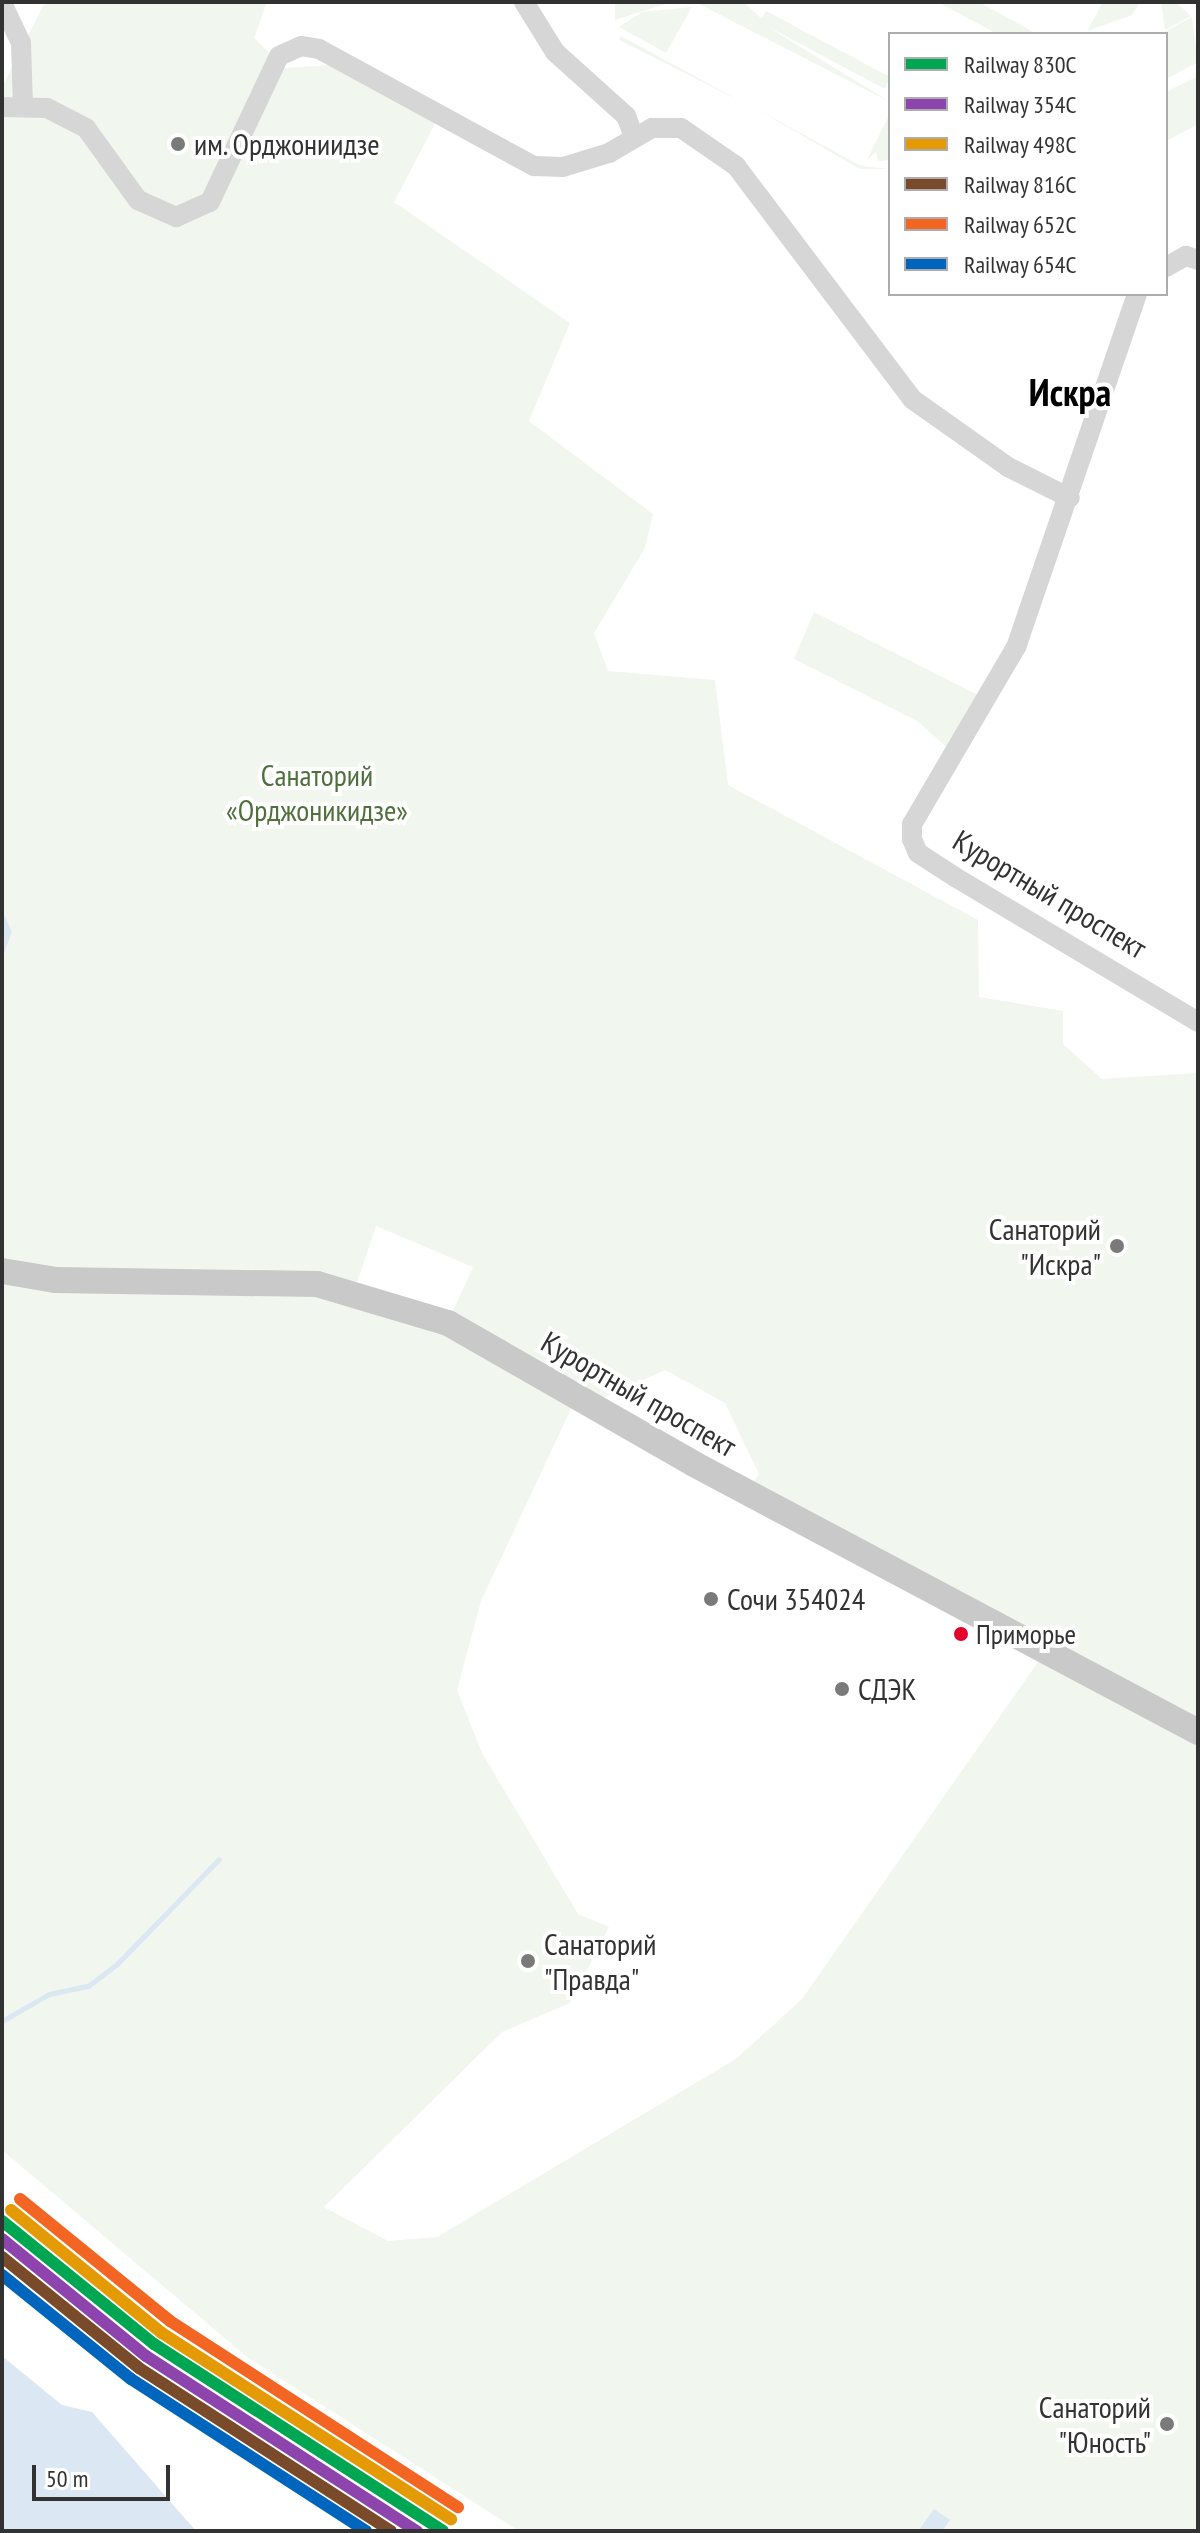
<!DOCTYPE html>
<html>
<head>
<meta charset="utf-8">
<style>
	body { margin:0 }
	#map { position:relative; width:1200px; height:2533px; overflow:hidden; background:#fff; font-family:"PT Sans Narrow",sans-serif }
	div>[style] { position:absolute }
	[style*='--x'] { left:calc(var(--x)*1px); top:calc(var(--y)*1px); width:calc(var(--w)*1px); rotate:calc(var(--a)*1deg) }
	.green>* { inset:0; background:#f1f6ee; transform-origin:0 0 }
	.water>* { inset:0; background:#dbe7f3 }
	.stream>* { height:5px; margin:-2.5px; padding:0 2.5px; transform-origin:2.5px; border-radius:2.5px; background:#dbe7f3 }
	.minor>* { height:20px; margin:-10px; padding:0 10px; transform-origin:10px; border-radius:10px; background:#d6d6d6 }
	.major>* { height:26px; margin:-13px; padding:0 13px; transform-origin:13px; border-radius:13px; background:#c9c9c9 }
	.rail-1>* { height:12px; margin:-6px; padding:0 6px; transform-origin:6px; border-radius:6px; background:#00a651 }
	.rail-2>* { height:12px; margin:-6px; padding:0 6px; transform-origin:6px; border-radius:6px; background:#8e44ad }
	.rail-3>* { height:12px; margin:-6px; padding:0 6px; transform-origin:6px; border-radius:6px; background:#e39a05 }
	.rail-4>* { height:12px; margin:-6px; padding:0 6px; transform-origin:6px; border-radius:6px; background:#7a4b2a }
	.rail-5>* { height:12px; margin:-6px; padding:0 6px; transform-origin:6px; border-radius:6px; background:#f26522 }
	.rail-6>* { height:12px; margin:-6px; padding:0 6px; transform-origin:6px; border-radius:6px; background:#0065bd }
	.dots>* { width:22px; height:22px; translate:-50% -50%; box-sizing:border-box; border:4px solid #fff; border-radius:50% }
	span { translate:-50% -50%; white-space:nowrap; text-align:center; line-height:1.15; -webkit-text-stroke:8px #fff; paint-order:stroke }
	.bus-label { font-size:28px; color:#323232 }
	.left { translate:0 -50%; text-align:left }
	.poi-label { font-size:30px; color:#323232 }
	.right { translate:-100% -50%; text-align:right }
	.park-label { font-size:30px; color:#4f703c }
	.street-label { font-size:30px; color:#323232 }
	.district-label { font-size:38px; color:#000; font-weight:700 }
	.frame { position:absolute; inset:0; border:4px solid #323232; pointer-events:none }
	.legend { position:absolute; left:888px; top:32px; width:280px; height:264px; box-sizing:border-box; background:#fff; border:2px solid #adadad; margin:0; padding:10px 14px; list-style:none; font-size:24px; color:#323232 }
	.legend li { display:flex; align-items:center; gap:16px; height:40px }
	.legend b { width:40px; border:2px solid #adadad }
	.scale { position:absolute; left:32px; top:2465px; width:138px; height:36px; box-sizing:border-box; border:4px solid #323232; border-top:0; padding-left:10px; font-size:24px; line-height:28px; white-space:nowrap; color:#323232; -webkit-text-stroke:6px #fff; paint-order:stroke }
</style>
</head>
<body>
<div id="map">
	<div class="green">
		<div style="clip-path:polygon(evenodd,45px 2px,267px 2px,254px 38px,285px 68px,347px 64px,438px 118px,394px 202px,570px 323px,529px 421px,653px 514px,645px 548px,594px 633px,608px 671px,715px 680px,728px 785px,978px 920px,979px 997px,1063px 1011px,1063px 1044px,1102px 1079px,1198px 1073px,1198px 2531px,519px 2531px,247px 2357px,2px 2150px,2px 87px,45px 2px,376px 1226px,473px 1267px,449px 1320px,356px 1285px,376px 1226px,45px 2px,665px 1370px,725px 1403px,759px 1474px,751px 1485px,1045px 1652px,802px 1999px,736px 2059px,437px 2237px,388px 2241px,324px 2207px,502px 2032px,570px 2003px,609px 1927px,578px 1914px,482px 1753px,457px 1690px,481px 1601px,577px 1396px,601px 1399px,665px 1370px)"></div>
		<div style="clip-path:polygon(615px 2px,672px 2px,615px 20px)"></div>
		<div style="clip-path:polygon(695px 2px,744px 2px,773px 30px,890px 102px)"></div>
		<div style="clip-path:polygon(938px 2px,979px 2px,1037px 34px,997px 34px)"></div>
		<div style="clip-path:polygon(1103px 2px,1140px 2px,1140px 3px,1132px 15px,1087px 31px)"></div>
		<div style="clip-path:polygon(1161px 2px,1176px 2px,1191px 16px,1165px 30px)"></div>
		<div style="clip-path:polygon(692px 7px,666px 53px,619px 27px,642px 12px)"></div>
		<div style="left:766px;top:11px;width:141px;height:13px;rotate:28deg"></div>
		<div style="clip-path:polygon(1192px 17px,1198px 62px,1166px 79px,1166px 34px,1160px 34px)"></div>
		<div style="clip-path:polygon(621px 36px,744px 103px,619px 40px)"></div>
		<div style="clip-path:polygon(1198px 76px,1198px 124px,1166px 141px,1166px 92px)"></div>
		<div style="clip-path:polygon(760px 111px,861px 166px,890px 169px,860px 169px)"></div>
		<div style="clip-path:polygon(888px 117px,890px 160px,878px 161px,876px 152px,867px 160px)"></div>
		<div style="clip-path:polygon(814px 612px,988px 700px,958px 757px,917px 721px,794px 659px)"></div>
	</div>
	<div class="water">
		<div style="clip-path:polygon(2px 910px,12px 932px,2px 958px)"></div>
		<div style="clip-path:polygon(2px 2356px,62px 2405px,92px 2412px,196px 2531px,2px 2531px)"></div>
		<div style="clip-path:polygon(934px 2509px,950px 2520px,942px 2531px,918px 2531px)"></div>
	</div>
	<div class="stream">
		<div style="--x:2;--y:2021;--w:54;--a:-29.9"></div>
		<div style="--x:49;--y:1994;--w:40;--a:-12"></div>
		<div style="--x:88;--y:1986;--w:36;--a:-37"></div>
		<div style="--x:117;--y:1964;--w:146;--a:-45.8"></div>
	</div>
	<div class="minor">
		<div style="--x:524;--y:2;--w:59;--a:58.2"></div>
		<div style="--x:555;--y:52;--w:96;--a:42"></div>
		<div style="--x:626;--y:116;--w:22;--a:69"></div>
		<div style="--x:2;--y:3;--w:44;--a:64.6"></div>
		<div style="--x:21;--y:43;--w:62;--a:88.2"></div>
		<div style="--x:2;--y:107;--w:45;--a:1.3"></div>
		<div style="--x:47;--y:108;--w:44;--a:27.1"></div>
		<div style="--x:86;--y:128;--w:89;--a:54.2"></div>
		<div style="--x:138;--y:200;--w:42;--a:24.1"></div>
		<div style="--x:176;--y:217;--w:37;--a:-24"></div>
		<div style="--x:210;--y:202;--w:161;--a:-64.7"></div>
		<div style="--x:279;--y:56;--w:24;--a:-24"></div>
		<div style="--x:301;--y:46;--w:18;--a:9"></div>
		<div style="--x:319;--y:49;--w:245;--a:28.6"></div>
		<div style="--x:534;--y:166;--w:29;--a:2"></div>
		<div style="--x:563;--y:167;--w:48;--a:-16.9"></div>
		<div style="--x:609;--y:153;--w:50;--a:-30.2"></div>
		<div style="--x:652;--y:128;--w:29;--a:0"></div>
		<div style="--x:681;--y:128;--w:67;--a:34.6"></div>
		<div style="--x:736;--y:166;--w:292;--a:52.9"></div>
		<div style="--x:912;--y:399;--w:118;--a:35.3"></div>
		<div style="--x:1008;--y:467;--w:69;--a:26.6"></div>
		<div style="--x:1166;--y:267;--w:23;--a:-29"></div>
		<div style="--x:1186;--y:256;--w:13;--a:18"></div>
		<div style="--x:1137;--y:294;--w:373;--a:108.9"></div>
		<div style="--x:1016;--y:647;--w:205;--a:120.4"></div>
		<div style="--x:912;--y:824;--w:15;--a:90"></div>
		<div style="--x:912;--y:839;--w:15;--a:67"></div>
		<div style="--x:918;--y:853;--w:44;--a:33"></div>
		<div style="--x:955;--y:877;--w:283;--a:30.8"></div>
	</div>
	<div class="major">
		<div style="--x:2;--y:1271;--w:55;--a:9.5"></div>
		<div style="--x:56;--y:1280;--w:261;--a:0.9"></div>
		<div style="--x:317;--y:1284;--w:137;--a:16.6"></div>
		<div style="--x:448;--y:1323;--w:284;--a:29.8"></div>
		<div style="--x:694;--y:1464;--w:571;--a:28"></div>
	</div>
	<div class="rail-1">
		<div style="--x:2;--y:2221;--w:196;--a:39"></div>
		<div style="--x:154;--y:2344;--w:344;--a:32.9"></div>
	</div>
	<div class="rail-2">
		<div style="--x:2;--y:2239;--w:186;--a:39.1"></div>
		<div style="--x:146;--y:2356;--w:323;--a:32.9"></div>
	</div>
	<div class="rail-3">
		<div style="--x:11;--y:2210;--w:195;--a:39.2"></div>
		<div style="--x:162;--y:2333;--w:344;--a:32.8"></div>
	</div>
	<div class="rail-4">
		<div style="--x:2;--y:2257;--w:176;--a:39"></div>
		<div style="--x:139;--y:2368;--w:300;--a:32.9"></div>
	</div>
	<div class="rail-5">
		<div style="--x:20;--y:2199;--w:193;--a:39.1"></div>
		<div style="--x:170;--y:2321;--w:343;--a:32.9"></div>
	</div>
	<div class="rail-6">
		<div style="--x:2;--y:2275;--w:166;--a:38.9"></div>
		<div style="--x:131;--y:2379;--w:280;--a:32.9"></div>
	</div>
	<div class="dots">
		<div style="left:178px;top:144px;background:#7a7a7a"></div>
		<div style="left:1117px;top:1246px;background:#7a7a7a"></div>
		<div style="left:711px;top:1599px;background:#7a7a7a"></div>
		<div style="left:961px;top:1634px;background:#e4002b"></div>
		<div style="left:842px;top:1689px;background:#7a7a7a"></div>
		<div style="left:528px;top:1961px;background:#7a7a7a"></div>
		<div style="left:1167px;top:2424px;background:#7a7a7a"></div>
	</div>
	<div class="bus-label">
		<span class="left" style="left:976px;top:1634px">Приморье</span>
	</div>
	<div class="poi-label">
		<span class="left" style="left:194px;top:144px">им. Орджониидзе</span>
		<span class="right" style="left:1101px;top:1246px">Санаторий<br>"Искра"</span>
		<span class="left" style="left:727px;top:1599px">Сочи 354024</span>
		<span class="left" style="left:858px;top:1689px">СДЭК</span>
		<span class="left" style="left:544px;top:1961px">Санаторий<br>"Правда"</span>
		<span class="right" style="left:1151px;top:2424px">Санаторий<br>"Юность"</span>
	</div>
	<div class="park-label">
		<span style="left:317px;top:792px">Санаторий<br>«Орджоникидзе»</span>
	</div>
	<div class="street-label">
		<span style="left:1050px;top:894px;rotate:31deg">Курортный проспект</span>
		<span style="left:639px;top:1394px;rotate:30deg">Курортный проспект</span>
	</div>
	<div class="district-label">
		<span style="left:1070px;top:392px">Искра</span>
	</div>
	<div class="frame"></div>
	<ul class="legend">
	<li><b style="height:10px;background:#00a651"></b>Railway 830С</li>
	<li><b style="height:10px;background:#8e44ad"></b>Railway 354С</li>
	<li><b style="height:10px;background:#e39a05"></b>Railway 498С</li>
	<li><b style="height:10px;background:#7a4b2a"></b>Railway 816С</li>
	<li><b style="height:10px;background:#f26522"></b>Railway 652С</li>
	<li><b style="height:10px;background:#0065bd"></b>Railway 654С</li>
	</ul>
	<div class="scale">50 m</div>
</div>
</body>
</html>
